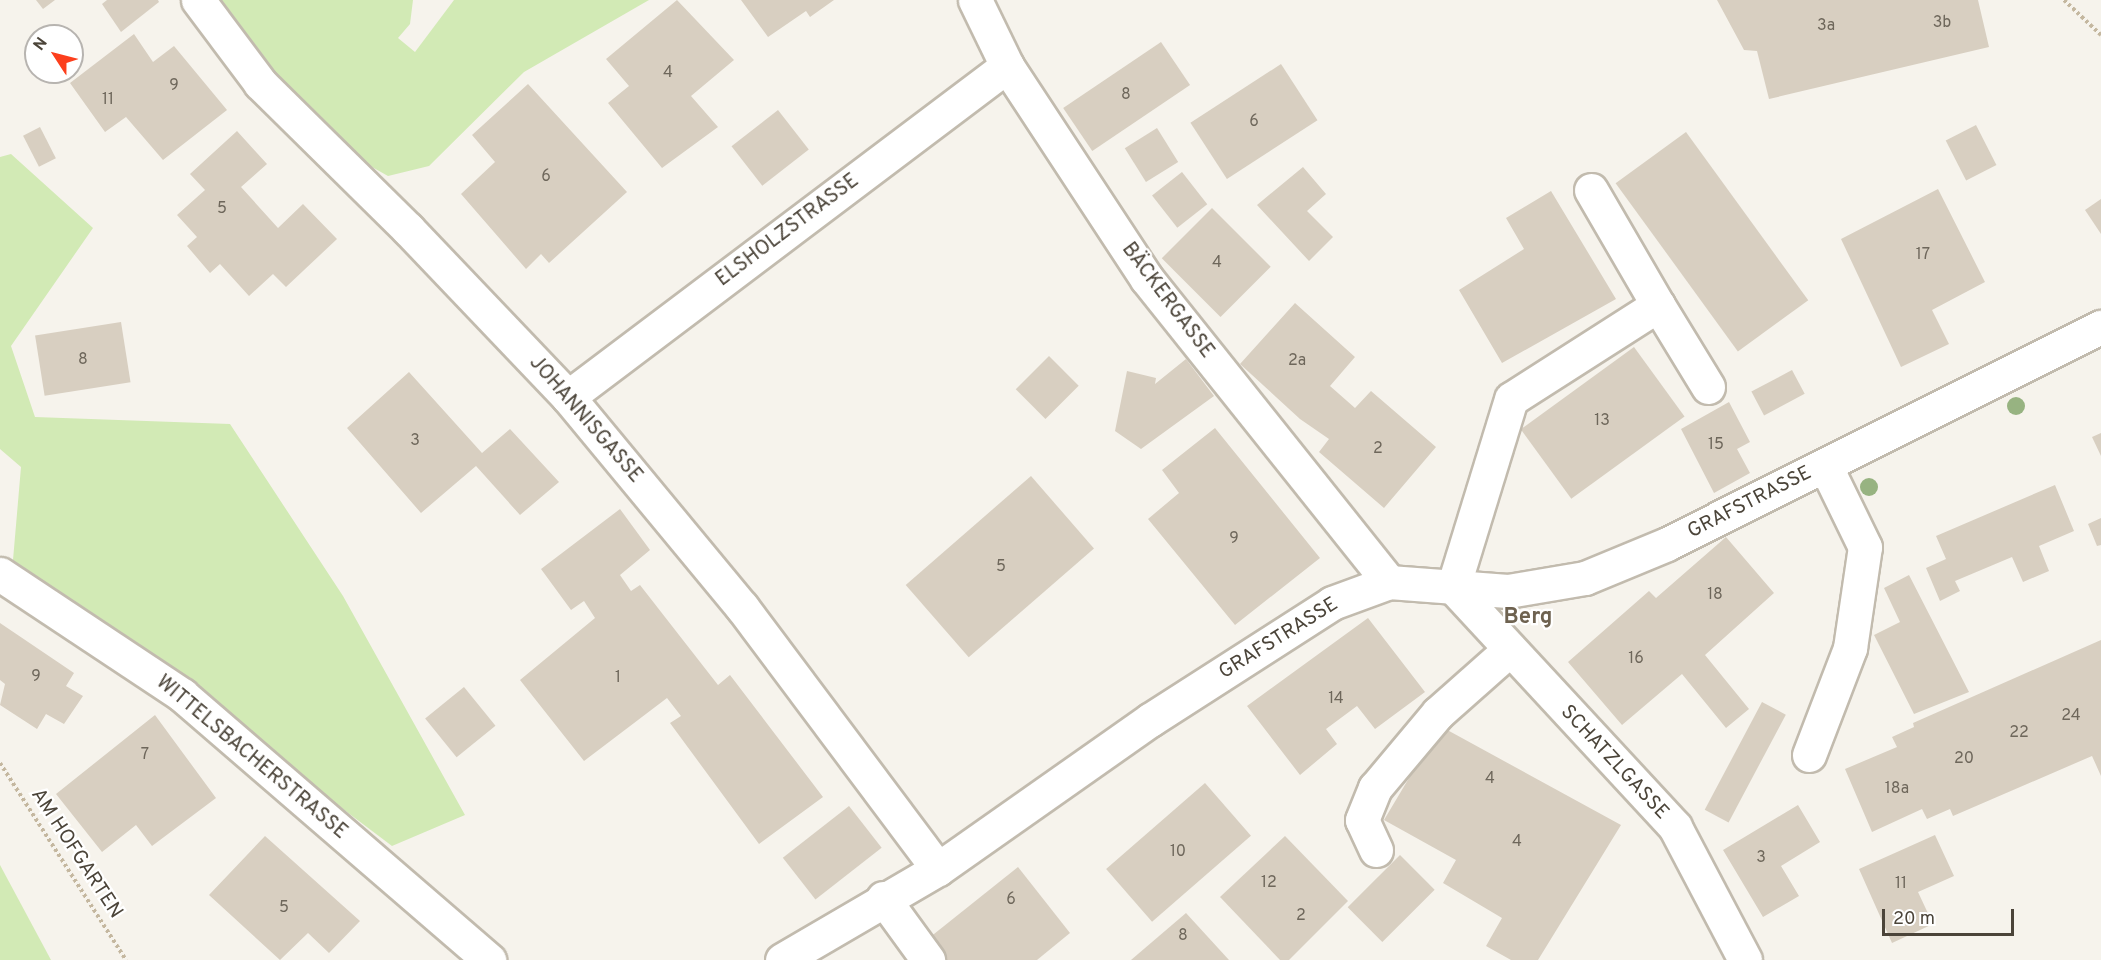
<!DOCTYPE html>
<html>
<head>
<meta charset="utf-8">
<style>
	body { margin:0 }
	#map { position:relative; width:2101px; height:960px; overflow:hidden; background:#f6f3ec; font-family:Overpass,sans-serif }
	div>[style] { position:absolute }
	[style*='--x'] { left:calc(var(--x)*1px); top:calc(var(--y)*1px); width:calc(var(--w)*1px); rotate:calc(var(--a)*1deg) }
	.green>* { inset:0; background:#d2eab5 }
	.building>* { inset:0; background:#d8cfc1; transform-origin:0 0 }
	.path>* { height:4px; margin-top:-2px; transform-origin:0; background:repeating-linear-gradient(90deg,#c4b79f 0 3px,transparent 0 6px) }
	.roads { filter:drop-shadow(2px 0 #c2bbae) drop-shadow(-2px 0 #c2bbae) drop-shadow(0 2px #c2bbae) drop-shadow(0 -2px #c2bbae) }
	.minor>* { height:33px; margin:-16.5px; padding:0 16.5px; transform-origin:16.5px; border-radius:16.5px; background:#fff }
	.trees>* { width:18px; height:18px; margin:-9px; border-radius:50%; background:#97b381 }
	span { translate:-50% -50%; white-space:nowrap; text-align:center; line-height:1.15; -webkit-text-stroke:4.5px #fff; paint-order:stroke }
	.number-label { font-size:16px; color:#6e675b }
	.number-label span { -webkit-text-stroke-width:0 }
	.street-label { font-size:20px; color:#4b4439 }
	.quarter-label { font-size:22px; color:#6e6250; font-weight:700 }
	.north { position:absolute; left:24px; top:24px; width:60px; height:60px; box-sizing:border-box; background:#fff; border:2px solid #b7b4b0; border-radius:50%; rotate:306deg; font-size:16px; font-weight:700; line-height:24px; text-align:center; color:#4b4439 }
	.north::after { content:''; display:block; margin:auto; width:21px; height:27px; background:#fc3f1d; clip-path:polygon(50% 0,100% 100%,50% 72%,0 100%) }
	.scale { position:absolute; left:1882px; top:909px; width:132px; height:27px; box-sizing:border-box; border:3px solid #4b4439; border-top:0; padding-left:8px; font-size:18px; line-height:21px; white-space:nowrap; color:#4b4439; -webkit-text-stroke:4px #fff; paint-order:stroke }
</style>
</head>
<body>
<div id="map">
	<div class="green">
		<div style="clip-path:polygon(220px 0,413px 0,410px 24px,398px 38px,415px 52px,454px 0,649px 0,524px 72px,429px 166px,388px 176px,356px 158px,273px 75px)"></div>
		<div style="clip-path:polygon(11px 154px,93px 228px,11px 346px,35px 417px,230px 424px,343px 596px,465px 815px,392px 846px,13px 560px,21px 467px,0 449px,0 157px)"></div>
		<div style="clip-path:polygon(0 865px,51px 960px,0 960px)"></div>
	</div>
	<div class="building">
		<div style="clip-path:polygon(36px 0,55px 0,43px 9px)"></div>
		<div style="clip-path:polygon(107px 0,158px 0,159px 2px,121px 32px,102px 4px)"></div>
		<div style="clip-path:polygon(677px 0,734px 60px,691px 96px,718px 127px,662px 168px,608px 103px,629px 86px,606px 59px)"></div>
		<div style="clip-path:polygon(741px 0,834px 0,810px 17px,806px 11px,768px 37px)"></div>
		<div style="clip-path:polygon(1717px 0,1978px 0,1989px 47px,1769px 99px,1757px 51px,1744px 50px)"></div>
		<div style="clip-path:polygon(134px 34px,153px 62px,174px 46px,227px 110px,163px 160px,126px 117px,105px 132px,70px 83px)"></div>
		<div style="left:1161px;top:42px;width:52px;height:118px;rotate:56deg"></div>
		<div style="left:1281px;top:64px;width:67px;height:108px;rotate:57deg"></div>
		<div style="clip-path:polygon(528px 84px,627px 192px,549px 263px,541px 254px,526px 269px,461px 194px,495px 162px,472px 135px)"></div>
		<div style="left:778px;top:110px;width:50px;height:59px;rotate:52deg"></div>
		<div style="left:1976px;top:125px;width:45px;height:34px;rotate:63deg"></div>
		<div style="left:40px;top:127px;width:35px;height:19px;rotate:63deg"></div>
		<div style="left:1157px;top:128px;width:40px;height:38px;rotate:58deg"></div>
		<div style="clip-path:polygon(237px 131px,267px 164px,241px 187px,278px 228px,303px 204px,337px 239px,286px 287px,273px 274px,249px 296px,220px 264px,210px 273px,187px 246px,197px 237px,177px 215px,205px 190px,190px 174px)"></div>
		<div style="left:1686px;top:132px;width:208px;height:87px;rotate:54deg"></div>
		<div style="clip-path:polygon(1303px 167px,1326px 194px,1307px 211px,1333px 237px,1309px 261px,1257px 205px)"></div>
		<div style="left:1182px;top:172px;width:41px;height:38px;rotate:52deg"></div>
		<div style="clip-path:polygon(1938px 189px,1985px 282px,1932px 310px,1949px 344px,1901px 367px,1841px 239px)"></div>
		<div style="clip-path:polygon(1551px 191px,1616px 299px,1502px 363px,1459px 290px,1524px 249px,1506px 218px)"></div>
		<div style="clip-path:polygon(2101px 199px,2101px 234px,2085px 210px)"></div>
		<div style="left:1212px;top:208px;width:83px;height:71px;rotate:45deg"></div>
		<div style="clip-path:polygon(1295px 303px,1355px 357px,1330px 386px,1355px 408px,1371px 391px,1436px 447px,1384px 508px,1319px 452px,1329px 439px,1300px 419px,1240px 364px)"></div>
		<div style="left:121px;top:322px;width:61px;height:87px;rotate:81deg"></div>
		<div style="left:1634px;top:347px;width:86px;height:140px;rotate:54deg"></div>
		<div style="left:1049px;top:356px;width:42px;height:47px;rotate:45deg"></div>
		<div style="clip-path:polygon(1186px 359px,1214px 396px,1141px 449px,1115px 431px,1127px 371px,1156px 378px,1155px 384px)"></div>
		<div style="left:1792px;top:370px;width:27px;height:46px;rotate:62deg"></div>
		<div style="clip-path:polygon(409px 372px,482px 453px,510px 429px,559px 482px,520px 515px,476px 466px,421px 513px,347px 428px)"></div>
		<div style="clip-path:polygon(1729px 402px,1750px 442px,1737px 449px,1750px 473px,1714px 493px,1681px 429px)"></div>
		<div style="clip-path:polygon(1215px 428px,1320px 558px,1235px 625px,1148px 519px,1179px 493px,1162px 470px)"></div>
		<div style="clip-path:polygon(2101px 433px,2101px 456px,2092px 437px)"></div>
		<div style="left:1031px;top:476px;width:96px;height:166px;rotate:49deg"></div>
		<div style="clip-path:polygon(2055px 485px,2074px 531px,2039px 546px,2049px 571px,2023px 582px,2012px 557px,1955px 581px,1960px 591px,1940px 601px,1926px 568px,1946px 559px,1936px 536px)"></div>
		<div style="clip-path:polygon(620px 509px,650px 550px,620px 575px,631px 591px,640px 585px,718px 685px,730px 675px,823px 797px,759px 844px,670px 723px,681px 716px,667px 698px,584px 761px,520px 680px,595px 618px,584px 601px,571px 610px,541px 569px)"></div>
		<div style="clip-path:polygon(2101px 518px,2101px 545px,2097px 546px,2088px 524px)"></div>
		<div style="clip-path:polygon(1726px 537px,1774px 593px,1705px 655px,1749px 709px,1726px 728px,1682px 674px,1622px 725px,1568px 662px,1649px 591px,1656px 598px)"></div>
		<div style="clip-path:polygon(1909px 575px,1969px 692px,1914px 714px,1874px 635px,1900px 622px,1884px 588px)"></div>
		<div style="clip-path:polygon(1368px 618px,1425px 692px,1375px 729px,1357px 706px,1326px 729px,1337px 744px,1300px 775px,1247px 706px)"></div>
		<div style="clip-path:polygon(0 623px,74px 673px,66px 686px,83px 696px,64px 724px,46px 714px,37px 729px,0 705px,5px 684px,0 680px)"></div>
		<div style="clip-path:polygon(2101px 640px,2101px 776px,2092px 756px,1953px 816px,1950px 809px,1927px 819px,1922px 809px,1872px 832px,1845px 769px,1897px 747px,1892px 737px,1914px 727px,1913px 723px)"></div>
		<div style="left:464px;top:687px;width:50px;height:50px;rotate:51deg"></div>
		<div style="left:1762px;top:702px;width:27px;height:122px;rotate:28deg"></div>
		<div style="clip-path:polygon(155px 715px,216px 798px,152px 846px,136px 825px,102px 852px,56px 794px)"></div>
		<div style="clip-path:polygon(1440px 726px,1621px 825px,1538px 960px,1511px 960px,1486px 946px,1502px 918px,1443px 883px,1456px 860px,1384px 820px)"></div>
		<div style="left:1205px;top:783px;width:70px;height:131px;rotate:49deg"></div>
		<div style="clip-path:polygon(1798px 805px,1820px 842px,1781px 866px,1799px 896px,1763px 917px,1723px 850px)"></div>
		<div style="left:849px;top:806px;width:53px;height:84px;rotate:52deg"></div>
		<div style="clip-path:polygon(1935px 835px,1954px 876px,1918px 892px,1933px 924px,1892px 943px,1859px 869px)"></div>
		<div style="clip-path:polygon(265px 836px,360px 921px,329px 953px,308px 933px,280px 960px,209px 895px)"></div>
		<div style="clip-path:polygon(1285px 836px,1348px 901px,1289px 960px,1280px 960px,1220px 897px)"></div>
		<div style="left:1400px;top:855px;width:49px;height:74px;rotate:45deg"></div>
		<div style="clip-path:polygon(1018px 867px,1070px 933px,1037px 960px,946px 960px,929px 938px)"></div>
		<div style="clip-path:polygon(1186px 913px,1229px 960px,1131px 960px)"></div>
	</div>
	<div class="path">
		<div style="--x:2064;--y:0;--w:51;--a:43.4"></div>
		<div style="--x:0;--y:763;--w:234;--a:57.4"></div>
	</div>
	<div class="roads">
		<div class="minor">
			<div style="--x:198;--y:0;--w:104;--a:53.2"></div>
			<div style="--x:260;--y:83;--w:208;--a:44.6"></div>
			<div style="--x:408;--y:229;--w:232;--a:46.4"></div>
			<div style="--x:568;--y:397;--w:273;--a:50.4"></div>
			<div style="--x:742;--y:607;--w:327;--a:53.2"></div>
			<div style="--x:975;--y:0;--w:73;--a:64.1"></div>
			<div style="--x:1007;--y:66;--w:255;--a:56.7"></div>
			<div style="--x:1147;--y:279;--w:388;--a:51.4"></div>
			<div style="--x:1591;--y:190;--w:133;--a:59.8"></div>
			<div style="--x:1658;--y:305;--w:174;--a:147.4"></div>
			<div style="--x:1511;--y:399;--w:197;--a:107.1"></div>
			<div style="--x:1453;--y:587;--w:327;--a:47.2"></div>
			<div style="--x:1675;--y:827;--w:150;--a:62.2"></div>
			<div style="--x:1658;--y:305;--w:96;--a:58.6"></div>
			<div style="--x:568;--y:397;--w:550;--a:-37.02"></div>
			<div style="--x:0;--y:574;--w:219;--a:33.6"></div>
			<div style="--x:182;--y:695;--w:406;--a:40.8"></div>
			<div style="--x:1809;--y:755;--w:115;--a:-69"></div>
			<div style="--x:1850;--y:648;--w:102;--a:-81.6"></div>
			<div style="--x:1865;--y:547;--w:91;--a:-116"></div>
			<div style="--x:1376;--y:850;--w:33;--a:-115"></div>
			<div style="--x:1362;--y:820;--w:35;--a:-68"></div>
			<div style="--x:1375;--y:788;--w:98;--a:-50"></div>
			<div style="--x:1438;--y:713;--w:96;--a:-41.6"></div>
			<div style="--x:883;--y:898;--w:77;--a:54"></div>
			<div style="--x:782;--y:960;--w:181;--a:-30.3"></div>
			<div style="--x:938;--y:869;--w:259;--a:-35.1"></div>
			<div style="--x:1150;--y:720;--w:216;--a:-32.7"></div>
			<div style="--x:1332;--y:603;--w:61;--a:-20.2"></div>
			<div style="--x:1389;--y:582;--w:119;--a:4.3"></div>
			<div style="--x:1508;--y:591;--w:78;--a:-9.6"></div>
			<div style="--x:1585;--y:578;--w:89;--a:-22.5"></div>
			<div style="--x:1667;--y:544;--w:485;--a:-26.6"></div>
		</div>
	</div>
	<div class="trees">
		<div style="left:2016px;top:406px"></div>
		<div style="left:1869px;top:487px"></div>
	</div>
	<div class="number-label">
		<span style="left:1942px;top:23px">3b</span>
		<span style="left:1826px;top:26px">3a</span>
		<span style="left:668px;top:73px">4</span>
		<span style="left:174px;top:86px">9</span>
		<span style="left:1126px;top:95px">8</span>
		<span style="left:108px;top:100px">11</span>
		<span style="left:1254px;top:122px">6</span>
		<span style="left:546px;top:177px">6</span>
		<span style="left:222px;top:209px">5</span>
		<span style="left:1923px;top:255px">17</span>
		<span style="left:1217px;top:263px">4</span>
		<span style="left:83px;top:360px">8</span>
		<span style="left:1297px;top:361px">2a</span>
		<span style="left:1602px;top:421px">13</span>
		<span style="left:415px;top:441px">3</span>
		<span style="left:1716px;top:445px">15</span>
		<span style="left:1378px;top:449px">2</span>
		<span style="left:1234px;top:539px">9</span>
		<span style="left:1001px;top:567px">5</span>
		<span style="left:1715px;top:595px">18</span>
		<span style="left:1636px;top:659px">16</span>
		<span style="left:36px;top:677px">9</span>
		<span style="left:618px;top:678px">1</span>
		<span style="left:1336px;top:699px">14</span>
		<span style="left:2071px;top:716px">24</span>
		<span style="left:2019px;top:733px">22</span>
		<span style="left:145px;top:755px">7</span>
		<span style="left:1964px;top:759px">20</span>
		<span style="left:1490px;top:779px">4</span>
		<span style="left:1897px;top:789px">18a</span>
		<span style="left:1517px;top:842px">4</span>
		<span style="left:1178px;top:852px">10</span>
		<span style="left:1761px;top:858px">3</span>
		<span style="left:1269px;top:883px">12</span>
		<span style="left:1901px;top:884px">11</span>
		<span style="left:1011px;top:900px">6</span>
		<span style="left:284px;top:908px">5</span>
		<span style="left:1301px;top:916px">2</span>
		<span style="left:1183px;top:936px">8</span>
	</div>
	<div class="street-label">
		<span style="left:788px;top:231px;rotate:-37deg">ELSHOLZSTRASSE</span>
		<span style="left:1167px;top:301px;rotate:53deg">BÄCKERGASSE</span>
		<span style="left:585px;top:420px;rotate:49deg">JOHANNISGASSE</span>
		<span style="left:1750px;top:503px;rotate:-27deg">GRAFSTRASSE</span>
		<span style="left:1279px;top:639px;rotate:-32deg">GRAFSTRASSE</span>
		<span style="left:251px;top:758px;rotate:40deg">WITTELSBACHERSTRASSE</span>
		<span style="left:1614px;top:763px;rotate:47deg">SCHATZLGASSE</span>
		<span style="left:76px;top:854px;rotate:57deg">AM HOFGARTEN</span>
	</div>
	<div class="quarter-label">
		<span style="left:1528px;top:618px">Berg</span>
	</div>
	<div class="north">N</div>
	<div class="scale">20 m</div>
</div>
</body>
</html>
